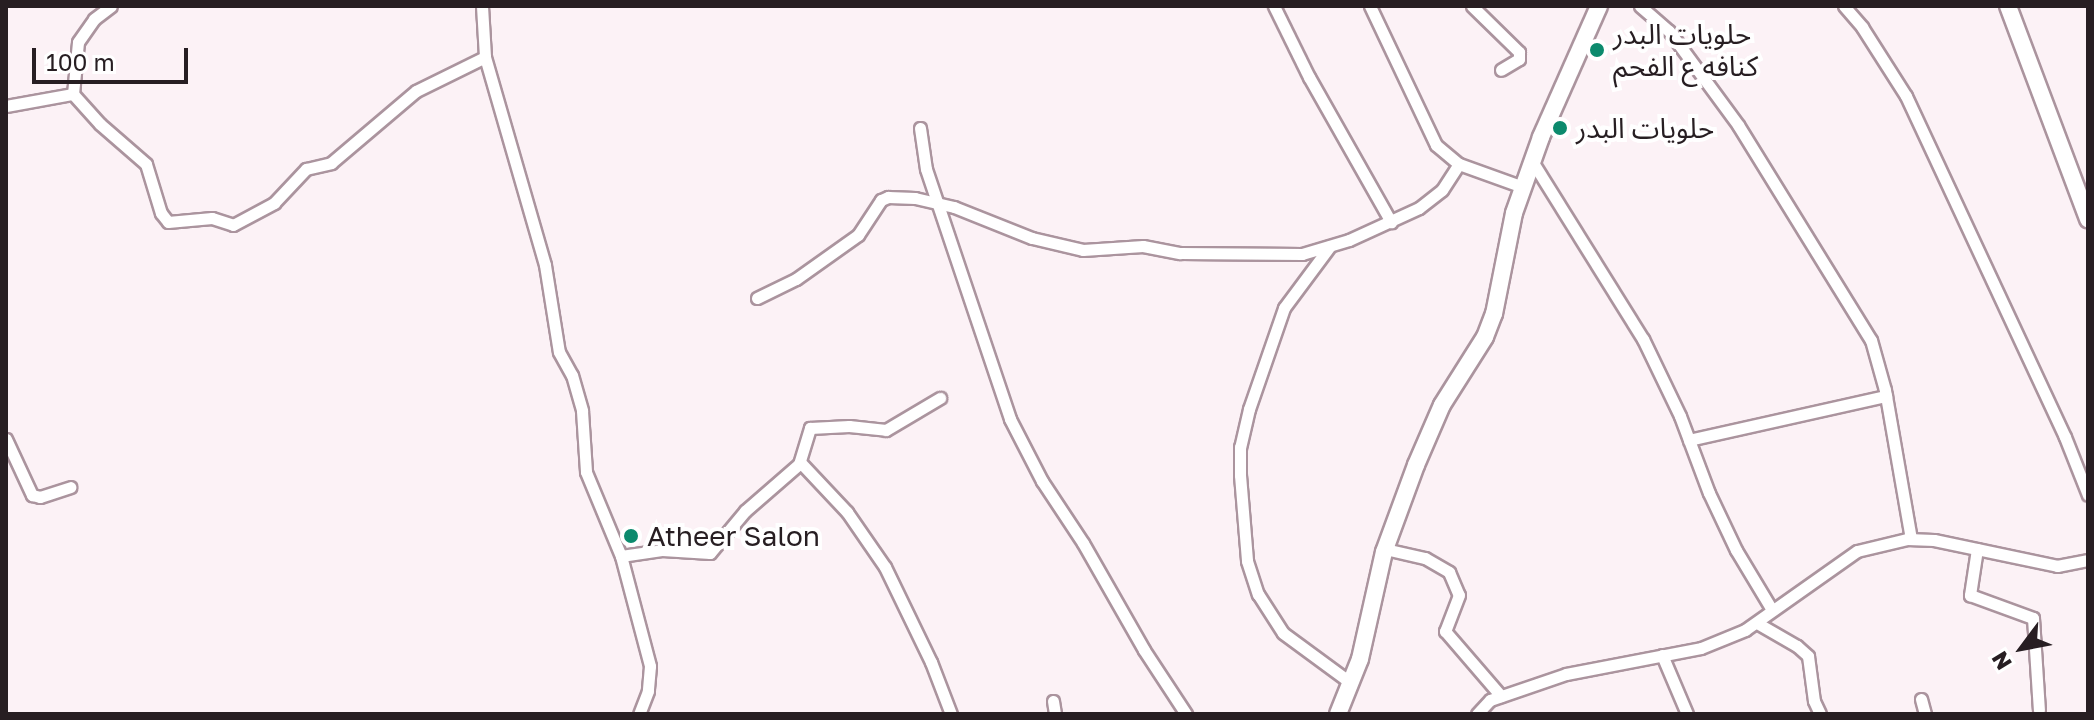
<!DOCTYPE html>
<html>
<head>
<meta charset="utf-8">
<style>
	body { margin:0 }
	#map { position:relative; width:2094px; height:720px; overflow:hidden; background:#fcf2f6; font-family:"Golos Text","Noto Sans Arabic",sans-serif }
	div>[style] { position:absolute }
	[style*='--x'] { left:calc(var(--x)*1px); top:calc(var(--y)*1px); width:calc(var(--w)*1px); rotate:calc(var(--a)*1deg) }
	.roads { filter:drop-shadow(2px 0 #ab949e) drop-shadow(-2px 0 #ab949e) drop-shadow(0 2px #ab949e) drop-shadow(0 -2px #ab949e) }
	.street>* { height:11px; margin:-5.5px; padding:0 5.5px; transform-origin:5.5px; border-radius:5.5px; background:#fff }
	.secondary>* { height:16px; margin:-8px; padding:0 8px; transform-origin:8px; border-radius:8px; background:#fff }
	.dots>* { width:22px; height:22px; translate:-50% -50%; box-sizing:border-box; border:4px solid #fff; border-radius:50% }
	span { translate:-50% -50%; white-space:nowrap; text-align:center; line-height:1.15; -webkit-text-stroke:8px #fff; paint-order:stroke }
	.poi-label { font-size:28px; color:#271e22 }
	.left { translate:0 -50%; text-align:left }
	.frame { position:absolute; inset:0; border:8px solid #271e22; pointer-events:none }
	.north { position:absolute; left:1982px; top:608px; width:80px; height:80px; -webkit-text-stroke:6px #fff; paint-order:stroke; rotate:238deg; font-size:22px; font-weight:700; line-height:32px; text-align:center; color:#271e22 }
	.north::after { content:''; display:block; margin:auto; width:28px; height:36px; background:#271e22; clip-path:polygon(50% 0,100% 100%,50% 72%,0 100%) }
	.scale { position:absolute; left:32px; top:48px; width:156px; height:36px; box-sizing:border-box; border:4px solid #271e22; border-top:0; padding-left:10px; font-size:24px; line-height:28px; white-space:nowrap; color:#271e22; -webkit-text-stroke:6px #fff; paint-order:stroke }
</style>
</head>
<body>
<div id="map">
	<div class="roads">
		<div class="street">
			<div style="--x:482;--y:6;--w:51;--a:86.6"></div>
			<div style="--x:485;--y:57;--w:216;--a:73.9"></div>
			<div style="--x:545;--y:265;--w:88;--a:80.9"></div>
			<div style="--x:559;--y:352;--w:26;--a:61"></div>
			<div style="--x:572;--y:375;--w:37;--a:74"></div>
			<div style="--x:582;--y:411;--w:61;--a:86.2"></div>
			<div style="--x:586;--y:472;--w:91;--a:67.4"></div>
			<div style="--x:621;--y:556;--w:114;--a:75.2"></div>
			<div style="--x:650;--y:666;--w:25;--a:95"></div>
			<div style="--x:648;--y:691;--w:25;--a:111"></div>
			<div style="--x:1274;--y:6;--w:79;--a:63.8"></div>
			<div style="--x:1309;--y:77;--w:167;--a:60.5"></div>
			<div style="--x:1370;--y:6;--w:154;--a:64.6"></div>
			<div style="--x:1436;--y:145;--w:30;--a:40"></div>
			<div style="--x:1459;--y:164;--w:68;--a:19.8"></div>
			<div style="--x:1472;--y:6;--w:66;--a:44.4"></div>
			<div style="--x:1519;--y:52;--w:7;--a:90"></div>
			<div style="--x:1519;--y:59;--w:21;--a:149"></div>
			<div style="--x:1640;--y:6;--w:38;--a:41"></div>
			<div style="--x:1669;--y:31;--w:117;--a:53.7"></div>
			<div style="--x:1738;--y:125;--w:253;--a:58.3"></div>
			<div style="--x:1871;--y:340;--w:52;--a:74.4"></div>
			<div style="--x:1885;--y:390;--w:151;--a:80.1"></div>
			<div style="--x:1844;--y:6;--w:28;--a:49"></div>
			<div style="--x:1862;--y:27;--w:82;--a:57.5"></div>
			<div style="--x:1906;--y:96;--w:376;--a:65"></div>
			<div style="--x:2065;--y:437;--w:62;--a:68.4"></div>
			<div style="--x:73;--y:94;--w:52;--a:-84.5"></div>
			<div style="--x:78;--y:42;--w:28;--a:-55"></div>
			<div style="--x:94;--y:19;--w:21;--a:-37"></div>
			<div style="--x:6;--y:106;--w:68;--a:-10.2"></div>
			<div style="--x:73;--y:94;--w:40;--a:48"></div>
			<div style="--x:100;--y:124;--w:61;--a:41"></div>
			<div style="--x:146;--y:164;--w:51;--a:73"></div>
			<div style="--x:161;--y:213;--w:11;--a:52"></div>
			<div style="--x:168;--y:222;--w:44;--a:-5.2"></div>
			<div style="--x:212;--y:218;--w:22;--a:18"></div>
			<div style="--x:233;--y:225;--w:47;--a:-28.2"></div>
			<div style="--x:274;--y:203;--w:47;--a:-46.7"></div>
			<div style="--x:306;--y:169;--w:26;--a:-13"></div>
			<div style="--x:331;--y:163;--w:111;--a:-40.3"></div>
			<div style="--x:416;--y:91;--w:77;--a:-26.2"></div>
			<div style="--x:920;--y:128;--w:41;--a:81.7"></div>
			<div style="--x:926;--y:169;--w:264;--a:71.4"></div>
			<div style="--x:1010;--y:419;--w:70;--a:62.7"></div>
			<div style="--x:1042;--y:481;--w:74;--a:56.5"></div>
			<div style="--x:1083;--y:543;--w:123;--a:60.3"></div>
			<div style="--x:1144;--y:650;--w:77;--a:56.7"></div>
			<div style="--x:1532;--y:161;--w:210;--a:58.1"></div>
			<div style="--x:1643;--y:339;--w:85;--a:64.3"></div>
			<div style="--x:1680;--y:416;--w:82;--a:69.4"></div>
			<div style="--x:1709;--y:493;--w:63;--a:64.7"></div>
			<div style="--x:1736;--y:550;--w:70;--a:59"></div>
			<div style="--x:1330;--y:246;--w:77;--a:126.6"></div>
			<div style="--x:1284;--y:308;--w:107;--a:109.1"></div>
			<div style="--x:1249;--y:409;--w:39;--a:103"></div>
			<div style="--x:1240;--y:447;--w:28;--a:90"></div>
			<div style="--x:1240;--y:475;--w:86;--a:85.3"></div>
			<div style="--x:1247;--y:561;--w:35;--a:72"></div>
			<div style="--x:1258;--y:594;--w:46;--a:57.3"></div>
			<div style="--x:1283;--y:633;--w:84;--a:36.3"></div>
			<div style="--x:757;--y:298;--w:43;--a:-26"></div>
			<div style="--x:796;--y:279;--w:76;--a:-35.4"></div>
			<div style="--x:858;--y:235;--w:42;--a:-56.7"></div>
			<div style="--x:881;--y:200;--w:8;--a:-23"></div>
			<div style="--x:888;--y:197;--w:27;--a:2"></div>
			<div style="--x:915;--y:198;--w:40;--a:13"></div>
			<div style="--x:954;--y:207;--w:84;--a:21.7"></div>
			<div style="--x:1032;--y:238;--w:52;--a:13.2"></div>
			<div style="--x:1083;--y:250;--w:60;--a:-3.8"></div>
			<div style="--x:1143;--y:246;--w:38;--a:11"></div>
			<div style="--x:1180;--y:253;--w:122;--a:0.5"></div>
			<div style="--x:1302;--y:254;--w:49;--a:-16.6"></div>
			<div style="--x:1349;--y:240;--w:77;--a:-24.6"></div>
			<div style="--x:1419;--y:208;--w:29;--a:-38"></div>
			<div style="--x:1442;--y:190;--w:31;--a:-57"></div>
			<div style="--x:6;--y:439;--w:62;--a:65.1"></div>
			<div style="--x:32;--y:495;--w:8;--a:14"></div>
			<div style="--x:40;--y:497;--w:32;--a:-18"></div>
			<div style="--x:1689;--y:440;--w:202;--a:-12.6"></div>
			<div style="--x:800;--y:462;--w:69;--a:46.8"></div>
			<div style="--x:847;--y:512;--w:67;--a:55.4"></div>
			<div style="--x:885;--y:567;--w:106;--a:64.2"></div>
			<div style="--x:931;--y:662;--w:56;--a:69"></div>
			<div style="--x:1385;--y:549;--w:41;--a:12.7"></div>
			<div style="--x:1425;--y:558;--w:28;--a:30"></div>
			<div style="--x:1449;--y:572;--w:25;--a:67"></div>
			<div style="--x:1459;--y:595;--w:39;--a:111"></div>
			<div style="--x:1445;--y:631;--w:86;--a:49.3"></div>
			<div style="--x:1977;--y:549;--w:47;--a:98.7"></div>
			<div style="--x:1970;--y:595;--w:67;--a:20.1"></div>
			<div style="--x:2033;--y:618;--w:92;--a:86.3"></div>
			<div style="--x:621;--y:556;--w:41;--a:-8.3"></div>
			<div style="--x:662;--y:550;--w:48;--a:3.6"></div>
			<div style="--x:710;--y:553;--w:55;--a:-50.2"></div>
			<div style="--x:745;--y:511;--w:72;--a:-41"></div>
			<div style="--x:799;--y:464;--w:38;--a:-73"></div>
			<div style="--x:810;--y:428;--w:39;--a:-3"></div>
			<div style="--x:849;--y:426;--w:37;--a:6"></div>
			<div style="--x:886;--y:430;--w:63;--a:-30.7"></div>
			<div style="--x:1757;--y:623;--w:46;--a:29.9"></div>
			<div style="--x:1797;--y:646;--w:15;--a:42"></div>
			<div style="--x:1808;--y:656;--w:45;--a:82.4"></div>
			<div style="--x:1814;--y:701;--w:14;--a:65"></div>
			<div style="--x:1662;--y:655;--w:64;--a:67"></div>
			<div style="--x:1921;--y:699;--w:16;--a:75"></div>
			<div style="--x:1053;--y:701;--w:13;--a:81"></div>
			<div style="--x:1477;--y:714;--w:19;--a:-47"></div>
			<div style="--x:1490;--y:700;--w:80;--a:-18.9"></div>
			<div style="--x:1566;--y:674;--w:137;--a:-10.9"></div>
			<div style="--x:1701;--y:648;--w:48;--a:-22.2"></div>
			<div style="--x:1745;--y:630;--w:137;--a:-35.2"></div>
			<div style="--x:1857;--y:551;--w:51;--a:-13.5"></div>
			<div style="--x:1907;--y:539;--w:27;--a:2"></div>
			<div style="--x:1934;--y:540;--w:126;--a:11.9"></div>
			<div style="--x:2057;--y:566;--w:32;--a:-11"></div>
		</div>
		<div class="secondary">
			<div style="--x:2008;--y:6;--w:228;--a:69.4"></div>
			<div style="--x:1338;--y:714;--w:59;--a:-68.2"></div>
			<div style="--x:1360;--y:659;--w:110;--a:-77.4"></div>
			<div style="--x:1384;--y:552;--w:93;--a:-69.8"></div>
			<div style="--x:1416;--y:465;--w:65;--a:-66.6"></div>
			<div style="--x:1442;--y:405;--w:80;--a:-57.7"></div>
			<div style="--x:1485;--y:337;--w:25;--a:-69"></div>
			<div style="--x:1494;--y:314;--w:103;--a:-78.8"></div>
			<div style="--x:1514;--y:213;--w:81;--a:-70.4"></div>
			<div style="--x:1541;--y:137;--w:143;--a:-66.1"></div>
		</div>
	</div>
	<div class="dots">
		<div style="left:1597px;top:50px;background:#0c8a6d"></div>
		<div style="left:1560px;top:128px;background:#0c8a6d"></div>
		<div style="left:631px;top:536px;background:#0c8a6d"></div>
	</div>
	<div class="poi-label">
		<span class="left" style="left:1613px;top:50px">حلويات البدر<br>كنافه ع الفحم</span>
		<span class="left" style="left:1576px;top:128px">حلويات البدر</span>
		<span class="left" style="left:647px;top:536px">Atheer Salon</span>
	</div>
	<div class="frame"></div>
	<div class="north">N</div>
	<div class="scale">100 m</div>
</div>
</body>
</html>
